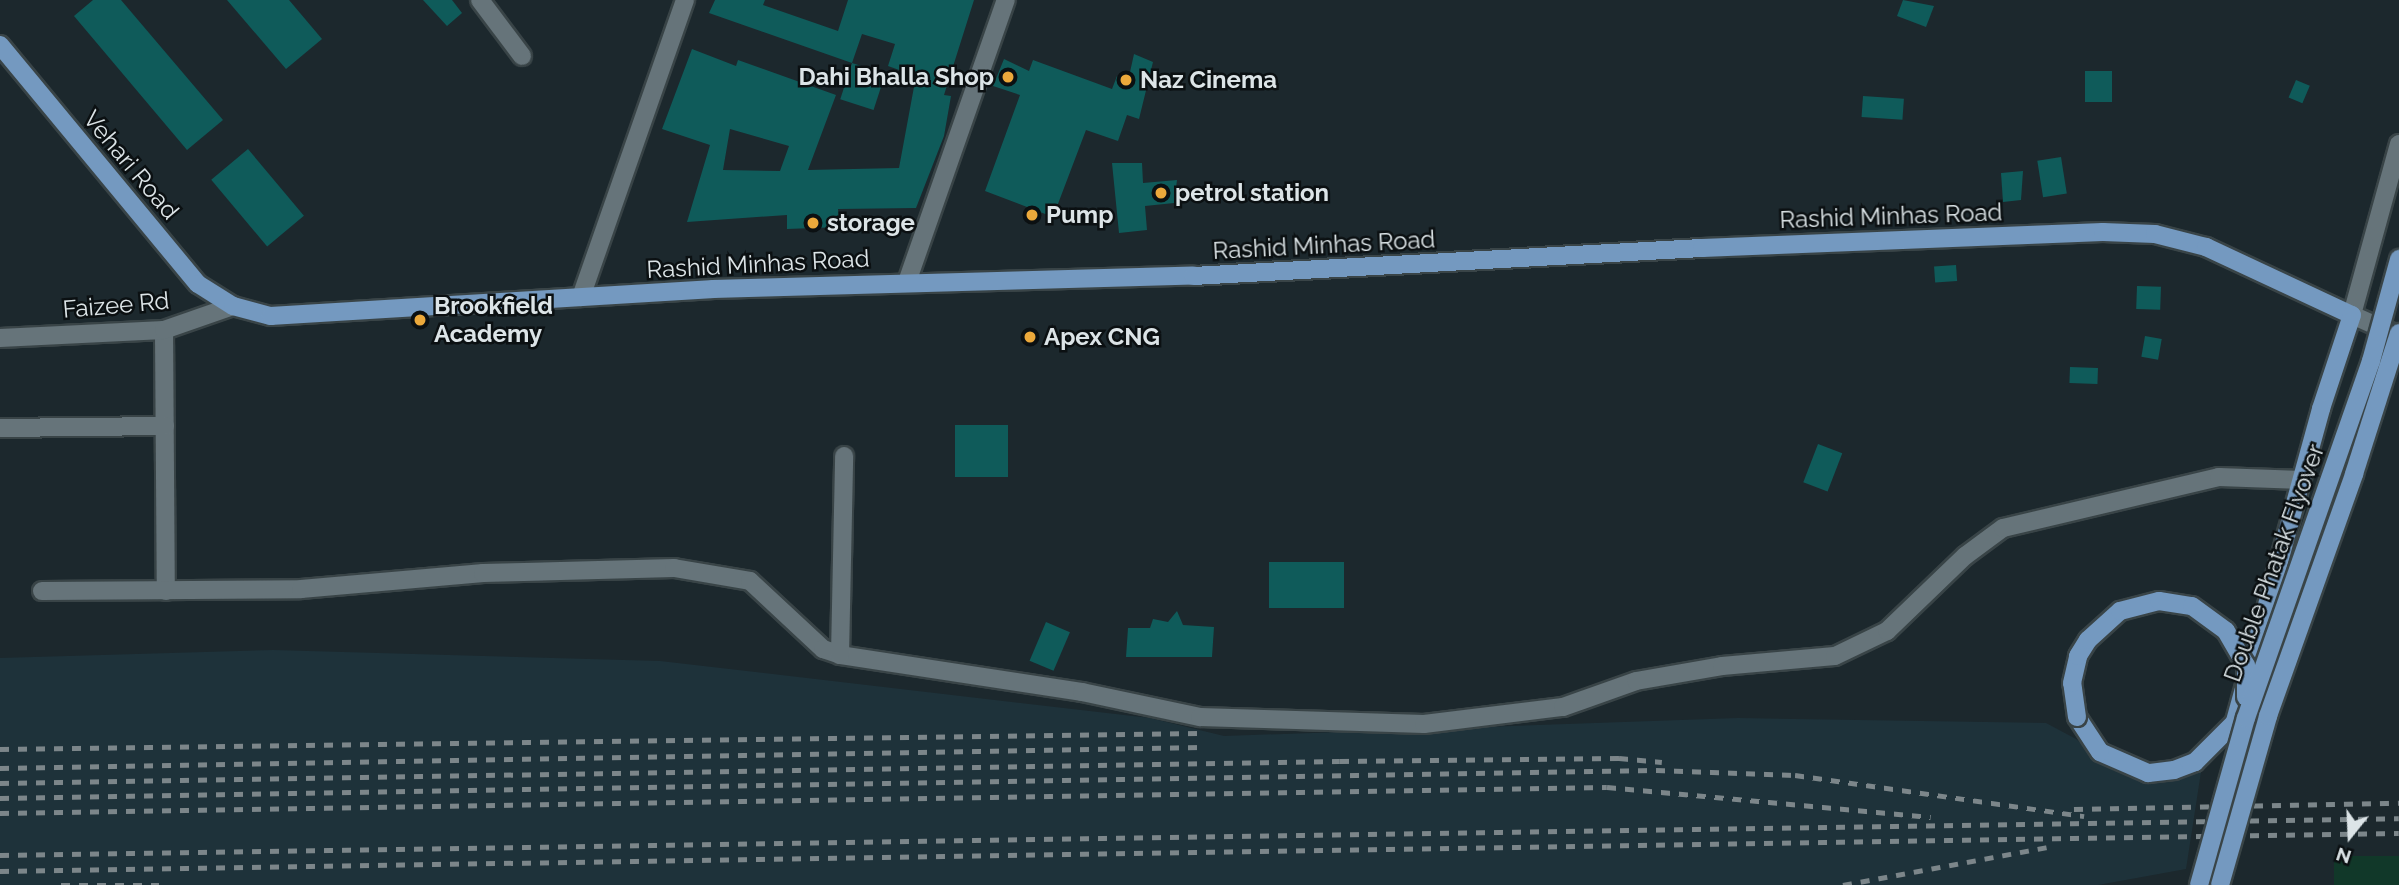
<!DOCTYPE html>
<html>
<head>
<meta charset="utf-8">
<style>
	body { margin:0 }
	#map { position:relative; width:2399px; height:885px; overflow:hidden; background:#1c282d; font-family:Raleway,sans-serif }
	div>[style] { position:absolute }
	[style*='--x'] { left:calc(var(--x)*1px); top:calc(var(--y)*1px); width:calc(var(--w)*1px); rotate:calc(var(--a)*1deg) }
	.built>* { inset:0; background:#1e323a }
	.green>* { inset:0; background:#113829; transform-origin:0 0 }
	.building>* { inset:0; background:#0f5b5a; transform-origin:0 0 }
	.roads { filter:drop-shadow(2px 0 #394447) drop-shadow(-2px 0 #394447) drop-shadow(0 2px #394447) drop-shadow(0 -2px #394447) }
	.minor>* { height:18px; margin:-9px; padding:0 9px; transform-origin:9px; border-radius:9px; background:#66747a }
	.major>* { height:18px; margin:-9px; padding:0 9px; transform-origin:9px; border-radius:9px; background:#7499c0 }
	.rail>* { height:5px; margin-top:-2.5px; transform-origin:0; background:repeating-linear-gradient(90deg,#7c868a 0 9px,transparent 0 18px) }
	.bridges { filter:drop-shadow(2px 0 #394447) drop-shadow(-2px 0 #394447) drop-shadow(0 2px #394447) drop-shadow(0 -2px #394447) }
	.major-bridge>* { height:18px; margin:-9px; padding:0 9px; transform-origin:9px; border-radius:9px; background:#7499c0 }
	.dots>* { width:19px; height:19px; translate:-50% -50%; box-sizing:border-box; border:4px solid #0b1012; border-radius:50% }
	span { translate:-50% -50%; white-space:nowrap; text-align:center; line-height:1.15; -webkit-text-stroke:5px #0b1012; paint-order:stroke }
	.poi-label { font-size:24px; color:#dce4e7; font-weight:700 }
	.right { translate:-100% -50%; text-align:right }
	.left { translate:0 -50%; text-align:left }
	.street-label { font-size:24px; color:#dce4e7 }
	.north { position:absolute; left:2315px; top:801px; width:70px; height:70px; -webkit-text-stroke:5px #0b1012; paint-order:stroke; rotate:198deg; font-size:19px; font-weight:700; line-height:28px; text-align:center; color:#dce4e7 }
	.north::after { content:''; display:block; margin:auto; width:24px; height:32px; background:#dce4e7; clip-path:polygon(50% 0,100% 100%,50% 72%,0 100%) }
</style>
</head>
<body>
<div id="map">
	<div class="built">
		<div style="clip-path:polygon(273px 650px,660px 661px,1150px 718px,1224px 736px,1738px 718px,2046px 723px,2076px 739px,2114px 771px,2201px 772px,2186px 869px,2098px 885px,0 885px,0 658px)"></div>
	</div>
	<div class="green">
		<div style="left:2399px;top:856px;width:29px;height:65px;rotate:90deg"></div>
	</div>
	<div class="building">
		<div style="clip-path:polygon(93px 0,121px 0,223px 120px,187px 150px,74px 16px)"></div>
		<div style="clip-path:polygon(227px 0,289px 0,322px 39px,286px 69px)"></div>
		<div style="clip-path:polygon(423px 0,452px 0,462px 13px,447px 26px)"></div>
		<div style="clip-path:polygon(evenodd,715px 0,765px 0,763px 5px,838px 31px,848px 0,974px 0,944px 95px,951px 96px,944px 136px,916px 208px,838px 209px,840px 227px,787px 229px,787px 215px,687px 222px,710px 145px,662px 129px,692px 49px,736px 66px,738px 60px,836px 95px,808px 170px,899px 168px,916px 76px,888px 66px,895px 44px,862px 34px,852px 63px,709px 13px,715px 0,730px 129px,789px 146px,780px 171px,723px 170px,730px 129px)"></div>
		<div style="clip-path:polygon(1903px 0,1934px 6px,1926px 27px,1897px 16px)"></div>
		<div style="clip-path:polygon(1134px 54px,1153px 62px,1139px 119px,1127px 115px,1118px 141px,1086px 130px,1053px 217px,985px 191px,1020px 95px,993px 86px,1004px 59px,1029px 71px,1033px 60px,1112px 89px,1117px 76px,1128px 81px)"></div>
		<div style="left:852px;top:63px;width:35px;height:38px;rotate:18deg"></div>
		<div style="left:2085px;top:71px;width:27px;height:31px"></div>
		<div style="left:2296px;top:80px;width:15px;height:19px;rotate:23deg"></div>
		<div style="left:1863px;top:96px;width:41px;height:21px;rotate:4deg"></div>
		<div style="left:248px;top:149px;width:87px;height:48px;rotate:50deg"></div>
		<div style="left:2061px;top:157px;width:37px;height:24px;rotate:81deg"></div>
		<div style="clip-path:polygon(1112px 163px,1142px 163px,1143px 183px,1177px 180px,1174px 203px,1145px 206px,1147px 230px,1119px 233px)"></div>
		<div style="clip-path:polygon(2023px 171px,2021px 200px,2003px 202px,2001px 173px)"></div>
		<div style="left:1956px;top:265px;width:16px;height:22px;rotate:86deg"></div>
		<div style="left:2137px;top:286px;width:24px;height:23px;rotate:2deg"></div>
		<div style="left:2145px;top:336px;width:17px;height:21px;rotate:10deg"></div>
		<div style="left:2070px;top:367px;width:28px;height:16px;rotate:2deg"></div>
		<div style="left:955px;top:425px;width:53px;height:52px"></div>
		<div style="left:1818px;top:444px;width:26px;height:41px;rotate:21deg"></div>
		<div style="left:1269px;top:562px;width:75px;height:46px"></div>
		<div style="clip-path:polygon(1177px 611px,1183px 625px,1214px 627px,1212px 657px,1126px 657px,1128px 628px,1150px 628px,1153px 619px,1168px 622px)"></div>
		<div style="left:1046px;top:622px;width:26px;height:42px;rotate:23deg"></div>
	</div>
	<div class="roads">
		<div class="minor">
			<div style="--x:480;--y:0;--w:70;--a:53.1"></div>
			<div style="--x:2399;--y:144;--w:177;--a:105.4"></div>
			<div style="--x:2352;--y:315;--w:51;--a:24.1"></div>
			<div style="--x:907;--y:282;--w:299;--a:-70.7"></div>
			<div style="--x:581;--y:297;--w:315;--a:-70.7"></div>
			<div style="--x:164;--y:330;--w:261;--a:89.6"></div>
			<div style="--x:0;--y:338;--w:164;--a:-2.8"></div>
			<div style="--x:164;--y:330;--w:73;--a:-19.2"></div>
			<div style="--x:0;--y:428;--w:165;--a:-0.7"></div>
			<div style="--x:42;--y:591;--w:259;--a:-0.4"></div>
			<div style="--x:301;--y:589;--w:183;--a:-5"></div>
			<div style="--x:483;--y:573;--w:191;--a:-1.5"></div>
			<div style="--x:674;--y:568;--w:77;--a:9.7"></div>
			<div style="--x:750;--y:581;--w:100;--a:43"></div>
			<div style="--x:823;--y:649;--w:18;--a:19"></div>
			<div style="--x:840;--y:655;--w:245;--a:8.7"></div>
			<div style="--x:1082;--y:692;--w:121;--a:12"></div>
			<div style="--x:1200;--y:717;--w:224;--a:1.8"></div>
			<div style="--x:1424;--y:724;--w:140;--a:-7"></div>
			<div style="--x:1563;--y:707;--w:77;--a:-19.6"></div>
			<div style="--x:1636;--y:681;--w:87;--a:-9.9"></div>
			<div style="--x:1722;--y:666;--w:113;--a:-5.1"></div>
			<div style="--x:1835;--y:656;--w:58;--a:-25.7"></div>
			<div style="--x:1887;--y:631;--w:108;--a:-43.9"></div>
			<div style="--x:1965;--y:556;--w:47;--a:-36.4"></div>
			<div style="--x:2003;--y:528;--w:222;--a:-13.3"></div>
			<div style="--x:2219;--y:477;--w:83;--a:2.1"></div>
			<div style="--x:840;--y:655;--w:199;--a:-88.8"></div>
		</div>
		<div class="major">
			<div style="--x:0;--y:45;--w:310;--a:50.4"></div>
			<div style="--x:198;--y:284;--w:41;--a:32.2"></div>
			<div style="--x:233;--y:306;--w:39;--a:15"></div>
			<div style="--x:271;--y:316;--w:443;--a:-3.5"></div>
			<div style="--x:713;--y:289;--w:480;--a:-1.6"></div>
			<div style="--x:1193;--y:276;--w:510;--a:-3.15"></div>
			<div style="--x:1702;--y:248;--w:401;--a:-2.3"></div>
			<div style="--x:2103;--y:232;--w:52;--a:2.2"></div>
			<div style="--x:2155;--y:234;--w:53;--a:14.3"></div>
			<div style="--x:2206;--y:247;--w:161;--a:25"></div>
			<div style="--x:2352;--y:315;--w:99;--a:108.3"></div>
			<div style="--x:2321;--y:409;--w:325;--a:105.4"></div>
			<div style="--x:2235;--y:722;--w:57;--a:135"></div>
			<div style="--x:2195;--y:762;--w:22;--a:159"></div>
			<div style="--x:2174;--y:770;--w:26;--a:173"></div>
			<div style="--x:2148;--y:773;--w:52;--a:-156.4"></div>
			<div style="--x:2100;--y:752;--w:42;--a:-123.3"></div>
		</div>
	</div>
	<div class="rail">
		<div style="--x:0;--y:749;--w:1199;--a:-0.76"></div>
		<div style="--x:0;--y:768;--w:1202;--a:-1"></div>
		<div style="--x:0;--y:783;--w:1340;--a:-0.94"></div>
		<div style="--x:1340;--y:761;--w:279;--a:-0.6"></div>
		<div style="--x:1619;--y:758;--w:43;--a:5.3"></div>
		<div style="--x:0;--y:798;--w:1656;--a:-0.97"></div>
		<div style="--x:1656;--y:770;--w:139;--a:2.1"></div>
		<div style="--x:1795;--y:775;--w:292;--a:8.1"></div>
		<div style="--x:2074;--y:809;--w:325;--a:-1.1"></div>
		<div style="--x:0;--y:813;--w:1607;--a:-0.93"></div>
		<div style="--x:1607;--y:787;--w:325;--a:5.3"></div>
		<div style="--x:0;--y:855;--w:2399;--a:-0.88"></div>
		<div style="--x:0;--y:871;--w:2399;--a:-0.91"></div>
		<div style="--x:61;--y:885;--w:98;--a:0"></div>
		<div style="--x:1843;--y:885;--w:209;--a:-10.5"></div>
	</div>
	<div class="bridges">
		<div class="major-bridge">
			<div style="--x:2077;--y:717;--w:34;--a:-98"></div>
			<div style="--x:2072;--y:683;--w:28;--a:-77"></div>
			<div style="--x:2078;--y:656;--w:19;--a:-58"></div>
			<div style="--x:2088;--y:640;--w:43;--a:-42.2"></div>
			<div style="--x:2120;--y:611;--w:40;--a:-14.4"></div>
			<div style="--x:2159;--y:601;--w:33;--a:9"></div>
			<div style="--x:2192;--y:606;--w:42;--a:36.3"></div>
			<div style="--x:2226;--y:631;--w:39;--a:60"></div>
			<div style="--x:2246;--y:665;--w:32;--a:90"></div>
			<div style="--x:2199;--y:885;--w:173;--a:-74.3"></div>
			<div style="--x:2246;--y:718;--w:378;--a:-70.7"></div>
			<div style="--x:2371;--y:361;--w:106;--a:-74.6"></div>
			<div style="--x:2220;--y:885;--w:176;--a:-74.1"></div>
			<div style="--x:2268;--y:716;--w:257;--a:-70.4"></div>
			<div style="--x:2354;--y:474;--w:148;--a:-72.3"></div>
		</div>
	</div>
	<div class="dots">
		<div style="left:1008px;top:77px;background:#eca93b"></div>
		<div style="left:1126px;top:80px;background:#eca93b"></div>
		<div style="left:1161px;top:193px;background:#eca93b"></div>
		<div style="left:1032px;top:215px;background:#eca93b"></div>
		<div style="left:813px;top:223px;background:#eca93b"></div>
		<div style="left:420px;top:320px;background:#eca93b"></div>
		<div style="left:1030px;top:337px;background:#eca93b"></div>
	</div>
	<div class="poi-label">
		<span class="right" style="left:994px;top:77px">Dahi Bhalla Shop</span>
		<span class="left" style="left:1140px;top:80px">Naz Cinema</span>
		<span class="left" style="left:1175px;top:193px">petrol station</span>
		<span class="left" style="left:1046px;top:215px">Pump</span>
		<span class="left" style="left:827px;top:223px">storage</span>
		<span class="left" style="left:434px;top:320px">Brookfield<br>Academy</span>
		<span class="left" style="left:1044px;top:337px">Apex CNG</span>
	</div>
	<div class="street-label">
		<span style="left:131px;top:165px;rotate:50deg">Vehari Road</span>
		<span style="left:1891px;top:216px;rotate:-2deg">Rashid Minhas Road</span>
		<span style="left:1324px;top:245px;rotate:-3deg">Rashid Minhas Road</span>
		<span style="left:758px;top:264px;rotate:-3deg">Rashid Minhas Road</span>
		<span style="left:116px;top:305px;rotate:-5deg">Faizee Rd</span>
		<span style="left:2274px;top:563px;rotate:-70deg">Double Phatak Flyover</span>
	</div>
	<div class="north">N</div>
</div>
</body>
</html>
